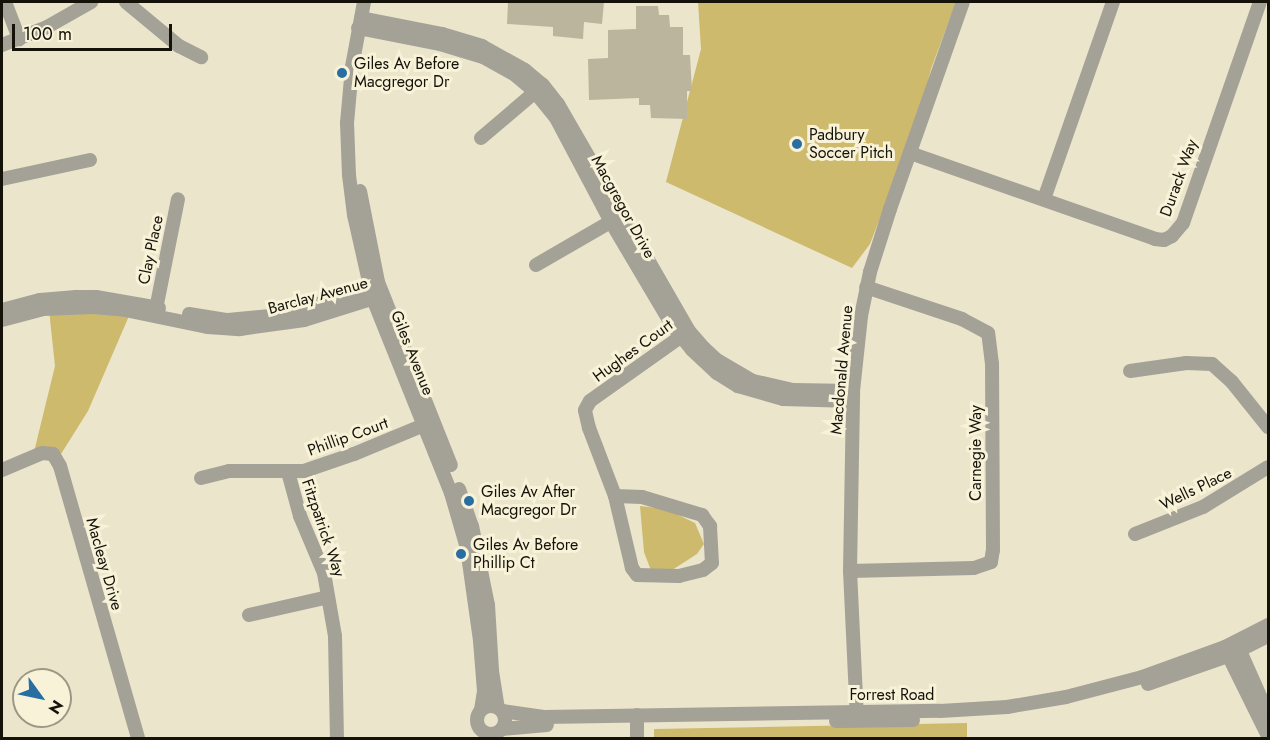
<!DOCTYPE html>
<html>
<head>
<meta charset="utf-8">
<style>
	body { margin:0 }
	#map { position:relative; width:1270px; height:740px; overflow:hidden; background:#ebe5cc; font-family:Jost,sans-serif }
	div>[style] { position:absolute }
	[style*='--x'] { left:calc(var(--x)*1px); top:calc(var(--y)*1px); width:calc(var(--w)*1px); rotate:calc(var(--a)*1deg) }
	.green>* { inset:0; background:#ceba6d }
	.building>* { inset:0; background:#bbb59d }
	.minor>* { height:14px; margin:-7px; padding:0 7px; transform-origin:7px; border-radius:7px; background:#a4a197 }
	.minor>.ring { margin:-7px; padding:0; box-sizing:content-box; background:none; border:14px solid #a4a197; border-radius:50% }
	.dots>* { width:16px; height:16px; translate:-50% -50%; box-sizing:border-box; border:3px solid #f8f2d9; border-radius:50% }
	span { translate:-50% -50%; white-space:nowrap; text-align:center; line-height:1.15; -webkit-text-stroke:6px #f8f2d9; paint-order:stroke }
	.poi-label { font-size:16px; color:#141209 }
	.left { translate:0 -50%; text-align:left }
	.street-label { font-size:16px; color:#141209 }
	.frame { position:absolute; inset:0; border:3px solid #141209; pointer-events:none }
	.north { position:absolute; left:12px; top:668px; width:60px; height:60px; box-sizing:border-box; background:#f8f2d9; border:2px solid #9d9886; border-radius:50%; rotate:123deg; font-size:16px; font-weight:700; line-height:24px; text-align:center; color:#141209 }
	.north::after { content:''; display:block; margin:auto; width:21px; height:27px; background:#286ea3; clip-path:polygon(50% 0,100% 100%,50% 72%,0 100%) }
	.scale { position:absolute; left:12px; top:24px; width:160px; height:27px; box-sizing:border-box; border:3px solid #141209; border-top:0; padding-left:8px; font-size:18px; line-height:21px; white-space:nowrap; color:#141209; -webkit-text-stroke:4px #f8f2d9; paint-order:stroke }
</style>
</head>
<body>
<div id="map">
	<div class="green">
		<div style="clip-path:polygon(698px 2px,956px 2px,931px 69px,919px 117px,870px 244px,852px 268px,666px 182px,701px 49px)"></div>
		<div style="clip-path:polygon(49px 310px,129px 316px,88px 411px,61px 454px,33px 456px,55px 366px)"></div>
		<div style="clip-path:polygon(640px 506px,666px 509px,695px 523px,704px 544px,697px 554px,655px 581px,644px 552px)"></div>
		<div style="clip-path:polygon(967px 723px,967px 738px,654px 738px,654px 729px)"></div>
	</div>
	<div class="building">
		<div style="clip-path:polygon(508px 2px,604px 2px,602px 24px,584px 22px,583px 39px,553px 36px,553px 27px,507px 24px)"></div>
		<div style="clip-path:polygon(636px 6px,658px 6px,659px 15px,669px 15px,670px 27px,683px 27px,683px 55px,690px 55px,692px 91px,687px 91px,687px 119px,651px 118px,650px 105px,639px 105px,639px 98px,589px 100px,588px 59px,608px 58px,608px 30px,636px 29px)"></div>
	</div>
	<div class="minor">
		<div style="--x:5;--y:2;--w:40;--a:69"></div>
		<div style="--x:126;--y:2;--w:69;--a:39.7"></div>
		<div style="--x:179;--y:46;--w:25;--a:27"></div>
		<div style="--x:364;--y:2;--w:66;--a:100.5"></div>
		<div style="--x:352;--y:67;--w:56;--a:95.1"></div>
		<div style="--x:347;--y:123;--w:52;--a:87.8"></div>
		<div style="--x:349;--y:175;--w:40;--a:82.9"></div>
		<div style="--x:354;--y:215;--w:86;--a:77.3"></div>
		<div style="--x:373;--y:299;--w:209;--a:68.1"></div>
		<div style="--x:451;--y:493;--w:57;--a:73.8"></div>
		<div style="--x:467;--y:548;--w:94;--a:82"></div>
		<div style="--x:480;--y:641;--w:50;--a:85.4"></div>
		<div style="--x:484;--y:691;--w:19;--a:99"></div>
		<div style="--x:361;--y:18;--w:83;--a:11.2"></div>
		<div style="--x:442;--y:34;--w:42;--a:16.7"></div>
		<div style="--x:482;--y:46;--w:49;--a:29.2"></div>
		<div style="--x:525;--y:70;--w:23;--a:40"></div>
		<div style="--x:543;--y:85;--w:24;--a:52"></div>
		<div style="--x:558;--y:104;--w:262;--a:60"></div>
		<div style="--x:689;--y:331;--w:23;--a:49"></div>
		<div style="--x:704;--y:348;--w:18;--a:43"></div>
		<div style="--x:717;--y:360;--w:42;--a:30.3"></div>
		<div style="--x:753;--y:381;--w:41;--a:12.7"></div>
		<div style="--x:793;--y:390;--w:60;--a:1"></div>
		<div style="--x:358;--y:28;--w:84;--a:11"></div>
		<div style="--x:440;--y:44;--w:45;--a:16.8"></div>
		<div style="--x:483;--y:57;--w:37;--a:29"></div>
		<div style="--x:515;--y:75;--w:26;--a:40"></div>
		<div style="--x:535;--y:92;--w:33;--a:51"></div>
		<div style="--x:556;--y:118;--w:118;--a:62.1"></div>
		<div style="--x:611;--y:222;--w:120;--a:59.4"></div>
		<div style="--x:672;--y:325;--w:32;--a:51"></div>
		<div style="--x:692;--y:350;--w:34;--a:43"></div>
		<div style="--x:717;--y:373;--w:25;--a:32"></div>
		<div style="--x:738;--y:386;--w:47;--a:16.1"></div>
		<div style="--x:783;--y:399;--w:70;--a:1.6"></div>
		<div style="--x:2;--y:45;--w:48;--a:-21.8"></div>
		<div style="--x:47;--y:27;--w:51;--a:-29.6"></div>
		<div style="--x:481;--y:138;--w:79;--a:-40.4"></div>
		<div style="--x:910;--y:153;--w:260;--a:19.3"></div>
		<div style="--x:1155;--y:239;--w:9;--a:6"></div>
		<div style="--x:1164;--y:240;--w:9;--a:-27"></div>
		<div style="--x:1172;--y:236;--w:17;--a:-50"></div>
		<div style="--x:1183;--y:223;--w:234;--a:-70.8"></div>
		<div style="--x:2;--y:179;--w:90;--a:-12.2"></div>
		<div style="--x:360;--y:191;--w:93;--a:78.8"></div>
		<div style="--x:378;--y:282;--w:197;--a:68.3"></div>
		<div style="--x:1044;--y:199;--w:209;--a:-70.7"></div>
		<div style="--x:536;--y:265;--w:94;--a:-30.1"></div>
		<div style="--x:2;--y:310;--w:39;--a:-15"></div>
		<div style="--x:40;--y:300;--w:36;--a:-5"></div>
		<div style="--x:76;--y:297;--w:20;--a:0"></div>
		<div style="--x:96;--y:297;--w:64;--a:9.9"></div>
		<div style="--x:155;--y:314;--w:117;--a:-78.7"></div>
		<div style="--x:189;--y:314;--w:39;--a:9"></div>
		<div style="--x:228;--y:320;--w:53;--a:-5.4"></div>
		<div style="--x:281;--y:315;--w:63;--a:-16.7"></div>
		<div style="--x:341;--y:297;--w:39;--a:-21"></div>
		<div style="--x:2;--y:320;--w:42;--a:-15"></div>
		<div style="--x:43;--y:309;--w:50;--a:-2.3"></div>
		<div style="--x:93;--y:307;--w:32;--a:5"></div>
		<div style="--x:125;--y:310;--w:85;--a:11.6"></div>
		<div style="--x:208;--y:327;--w:32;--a:4"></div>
		<div style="--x:240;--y:329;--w:65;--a:-8"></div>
		<div style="--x:304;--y:320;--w:81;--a:-17.3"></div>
		<div style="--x:1130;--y:371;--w:57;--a:-8.1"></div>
		<div style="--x:1186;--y:363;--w:26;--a:2"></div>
		<div style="--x:1212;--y:364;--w:27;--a:42"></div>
		<div style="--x:1232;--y:382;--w:58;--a:51.3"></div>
		<div style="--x:2;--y:470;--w:43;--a:-23"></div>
		<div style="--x:42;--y:453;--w:11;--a:5"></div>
		<div style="--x:53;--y:454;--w:14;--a:60"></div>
		<div style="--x:60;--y:466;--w:283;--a:74"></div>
		<div style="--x:288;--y:472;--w:46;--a:74.7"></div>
		<div style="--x:300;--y:516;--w:62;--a:67.2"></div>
		<div style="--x:324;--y:573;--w:64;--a:80.1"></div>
		<div style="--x:335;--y:636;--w:102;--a:88.9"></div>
		<div style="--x:201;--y:478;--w:29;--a:-14"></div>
		<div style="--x:229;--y:471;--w:75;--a:0"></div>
		<div style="--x:304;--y:471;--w:53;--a:-18.8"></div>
		<div style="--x:354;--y:454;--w:81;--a:-22.5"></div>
		<div style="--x:459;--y:489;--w:39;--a:71"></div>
		<div style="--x:472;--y:526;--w:81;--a:78.6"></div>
		<div style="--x:488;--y:605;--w:66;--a:86.5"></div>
		<div style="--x:492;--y:671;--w:37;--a:81"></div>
		<div style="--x:615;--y:496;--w:27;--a:2"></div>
		<div style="--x:642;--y:497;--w:63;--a:16.7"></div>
		<div style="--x:702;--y:515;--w:14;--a:54"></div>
		<div style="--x:710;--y:526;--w:37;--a:87"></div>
		<div style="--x:712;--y:563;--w:11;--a:142"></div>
		<div style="--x:703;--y:570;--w:25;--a:166"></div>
		<div style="--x:679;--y:576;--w:42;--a:-178.6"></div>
		<div style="--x:637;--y:575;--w:9;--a:-126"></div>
		<div style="--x:632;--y:568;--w:74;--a:-103.3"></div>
		<div style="--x:615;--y:496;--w:73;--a:-110.9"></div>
		<div style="--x:589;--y:428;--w:18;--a:-103"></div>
		<div style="--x:585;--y:410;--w:10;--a:-61"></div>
		<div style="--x:590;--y:401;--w:118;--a:-35.3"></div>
		<div style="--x:1135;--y:534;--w:73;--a:-21.7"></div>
		<div style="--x:1203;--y:507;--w:76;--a:-31.6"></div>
		<div style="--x:850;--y:571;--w:124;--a:-1.4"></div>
		<div style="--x:974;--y:568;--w:18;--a:-19"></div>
		<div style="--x:991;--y:562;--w:12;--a:-81"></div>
		<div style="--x:993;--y:550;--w:186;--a:-90.3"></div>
		<div style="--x:992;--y:364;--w:31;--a:-97"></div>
		<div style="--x:988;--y:333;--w:30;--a:-152"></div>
		<div style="--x:962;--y:319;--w:101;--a:-161.6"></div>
		<div style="--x:249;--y:615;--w:81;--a:-12.8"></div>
		<div style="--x:1237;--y:644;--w:77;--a:66.1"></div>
		<div style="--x:1225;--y:649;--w:97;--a:63.7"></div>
		<div style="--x:1148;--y:684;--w:85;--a:-19.3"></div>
		<div style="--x:1228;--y:656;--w:45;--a:-26.6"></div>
		<div class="ring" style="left:477px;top:706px;width:14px;height:14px"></div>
		<div style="--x:502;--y:711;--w:42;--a:8.1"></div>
		<div style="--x:544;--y:717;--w:396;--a:-0.9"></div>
		<div style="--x:940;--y:711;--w:67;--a:-3.4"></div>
		<div style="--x:1007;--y:707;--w:60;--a:-9.6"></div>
		<div style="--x:1066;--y:697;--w:79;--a:-14.7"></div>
		<div style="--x:1142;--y:677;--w:88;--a:-19.9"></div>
		<div style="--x:1225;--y:647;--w:48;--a:-27.1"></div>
		<div style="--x:637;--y:715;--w:23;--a:90"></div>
		<div style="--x:857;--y:719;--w:148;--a:-92.7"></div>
		<div style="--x:850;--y:571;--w:180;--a:-89"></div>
		<div style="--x:853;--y:391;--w:75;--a:-83.9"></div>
		<div style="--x:861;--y:316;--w:45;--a:-78.4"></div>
		<div style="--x:870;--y:272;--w:66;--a:-72.4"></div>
		<div style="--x:890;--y:209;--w:219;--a:-70.6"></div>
		<div style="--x:836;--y:721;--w:77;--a:-0.7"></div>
		<div style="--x:502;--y:729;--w:45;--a:-5.1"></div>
	</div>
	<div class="dots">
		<div style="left:342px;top:73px;background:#286ea3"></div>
		<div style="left:797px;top:144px;background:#286ea3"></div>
		<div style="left:469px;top:501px;background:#286ea3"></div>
		<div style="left:461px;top:554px;background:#286ea3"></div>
	</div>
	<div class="poi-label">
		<span class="left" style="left:354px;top:73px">Giles Av Before<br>Macgregor Dr</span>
		<span class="left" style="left:809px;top:144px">Padbury<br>Soccer Pitch</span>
		<span class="left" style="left:481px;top:501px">Giles Av After<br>Macgregor Dr</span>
		<span class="left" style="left:473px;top:554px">Giles Av Before<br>Phillip Ct</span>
	</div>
	<div class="street-label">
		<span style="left:1179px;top:178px;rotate:-70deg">Durack Way</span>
		<span style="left:623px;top:207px;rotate:61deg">Macgregor Drive</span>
		<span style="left:151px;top:250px;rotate:-78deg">Clay Place</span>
		<span style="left:318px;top:296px;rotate:-15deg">Barclay Avenue</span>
		<span style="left:633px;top:351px;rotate:-36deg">Hughes Court</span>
		<span style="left:412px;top:353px;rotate:68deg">Giles Avenue</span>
		<span style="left:842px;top:370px;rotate:-85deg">Macdonald Avenue</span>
		<span style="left:348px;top:437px;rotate:-20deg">Phillip Court</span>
		<span style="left:976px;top:453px;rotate:-90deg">Carnegie Way</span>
		<span style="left:1196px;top:489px;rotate:-26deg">Wells Place</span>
		<span style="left:323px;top:528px;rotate:71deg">Fitzpatrick Way</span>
		<span style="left:104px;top:564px;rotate:74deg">Macleay Drive</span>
		<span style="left:892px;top:695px">Forrest Road</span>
	</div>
	<div class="frame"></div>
	<div class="north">N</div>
	<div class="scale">100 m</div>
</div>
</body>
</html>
